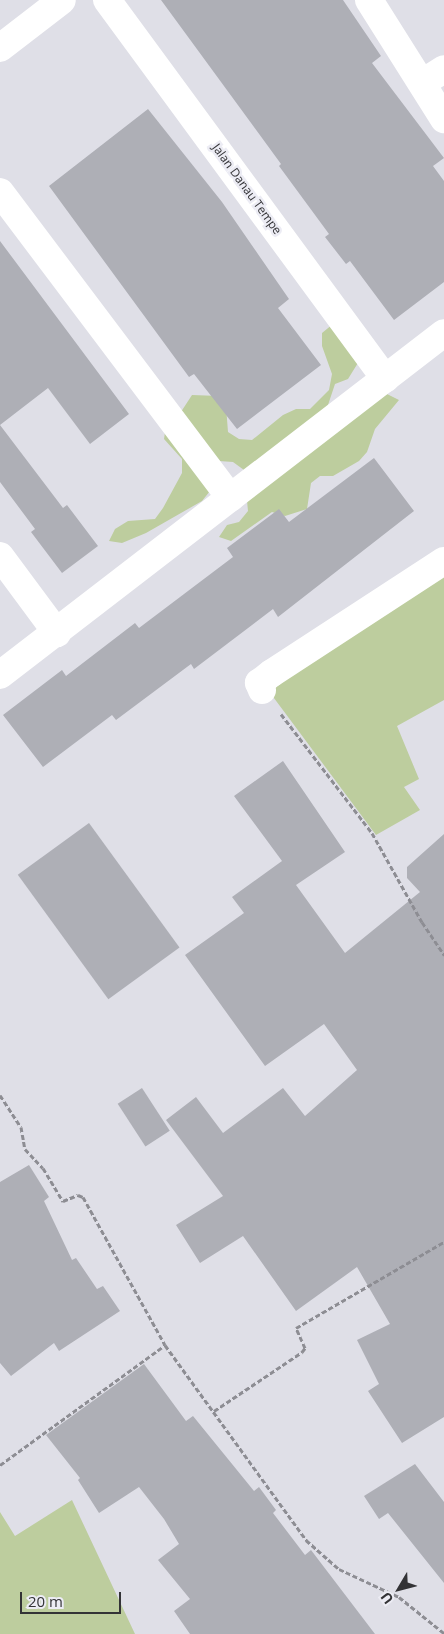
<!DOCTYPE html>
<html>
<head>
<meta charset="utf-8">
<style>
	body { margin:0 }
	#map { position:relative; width:444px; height:1634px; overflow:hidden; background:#dfdfe7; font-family:"Open Sans",sans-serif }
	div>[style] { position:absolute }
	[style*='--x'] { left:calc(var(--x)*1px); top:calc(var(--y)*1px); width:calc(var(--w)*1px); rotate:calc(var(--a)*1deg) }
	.green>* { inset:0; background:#bdcd9e }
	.building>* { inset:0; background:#aeafb6; transform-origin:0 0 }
	.path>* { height:3px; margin-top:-1.5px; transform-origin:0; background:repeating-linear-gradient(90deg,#8d8d93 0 5px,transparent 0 7.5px) }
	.street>* { height:28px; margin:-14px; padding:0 14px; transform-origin:14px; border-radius:14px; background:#fff }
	span { translate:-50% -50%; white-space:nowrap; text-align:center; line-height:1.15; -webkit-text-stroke:5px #ececf4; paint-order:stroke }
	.street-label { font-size:12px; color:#333336 }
	.north { position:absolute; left:374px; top:1564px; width:50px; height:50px; -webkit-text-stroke:4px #ececf4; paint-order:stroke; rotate:233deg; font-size:14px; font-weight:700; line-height:20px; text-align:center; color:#333336 }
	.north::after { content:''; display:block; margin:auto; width:18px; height:22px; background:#333336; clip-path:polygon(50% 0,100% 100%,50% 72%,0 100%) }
	.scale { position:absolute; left:20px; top:1592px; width:101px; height:22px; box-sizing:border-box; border:2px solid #333336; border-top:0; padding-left:6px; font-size:15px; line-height:18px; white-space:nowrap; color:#333336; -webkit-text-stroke:4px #ececf4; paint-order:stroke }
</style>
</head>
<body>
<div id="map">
	<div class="green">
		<div style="clip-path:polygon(333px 324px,361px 358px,348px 379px,335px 384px,327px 408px,387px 394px,399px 400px,375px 429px,367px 452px,359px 461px,333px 476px,320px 476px,311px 483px,307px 509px,285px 516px,272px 512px,231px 541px,219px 537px,227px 525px,239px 522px,248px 511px,244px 470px,233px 462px,219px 461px,210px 491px,202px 501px,146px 533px,122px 543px,109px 541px,115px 529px,128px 521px,155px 519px,163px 508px,182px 473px,182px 459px,164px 439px,166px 426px,177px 418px,192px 395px,219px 396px,226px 406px,228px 432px,239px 439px,252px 440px,283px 415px,296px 409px,310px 409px,329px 390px,332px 374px,322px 346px,322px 333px)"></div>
		<div style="clip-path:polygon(444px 553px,444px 700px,397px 726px,419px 779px,404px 787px,420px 810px,376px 835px,265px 686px)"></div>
		<div style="clip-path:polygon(72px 1500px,135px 1634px,0 1634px,0 1512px,15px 1536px)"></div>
	</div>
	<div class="building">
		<div style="clip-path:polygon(161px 0,343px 0,381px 56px,372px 63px,444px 158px,433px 166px,444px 181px,444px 282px,394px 320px,350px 261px,346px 264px,325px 237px,329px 234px,279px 166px,281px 164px)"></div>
		<div style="clip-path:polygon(148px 109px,222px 202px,289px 299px,278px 308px,321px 365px,237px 429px,194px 374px,189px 377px,49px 186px)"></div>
		<div style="clip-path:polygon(0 241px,129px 414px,90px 444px,48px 388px,0 425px)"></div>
		<div style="clip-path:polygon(0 425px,63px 508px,67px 505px,98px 546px,62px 573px,31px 532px,35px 529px,0 482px)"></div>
		<div style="clip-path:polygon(374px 458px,414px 511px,278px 617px,273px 609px,194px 669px,191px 664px,116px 720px,112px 715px,43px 767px,3px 715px,62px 670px,66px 676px,135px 623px,139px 628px,233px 557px,227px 548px,279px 509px,289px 522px)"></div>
		<div style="clip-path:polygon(283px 761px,345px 852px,296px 885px,345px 953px,420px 892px,407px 878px,407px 867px,444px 834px,444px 1417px,402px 1443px,368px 1391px,379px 1384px,357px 1340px,390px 1324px,357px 1267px,296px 1311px,243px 1236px,200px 1263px,176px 1225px,223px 1196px,166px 1120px,196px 1097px,223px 1133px,283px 1088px,305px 1116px,357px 1070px,324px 1024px,265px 1066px,185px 955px,244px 913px,232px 897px,282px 861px,234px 796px)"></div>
		<div style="left:89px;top:823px;width:154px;height:88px;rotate:54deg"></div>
		<div style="left:142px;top:1088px;width:51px;height:29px;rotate:57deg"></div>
		<div style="clip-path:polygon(29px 1165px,49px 1197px,44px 1201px,72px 1260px,76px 1258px,97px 1289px,103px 1286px,120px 1311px,59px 1351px,54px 1343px,11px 1376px,0 1363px,0 1182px)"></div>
		<div style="clip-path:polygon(144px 1364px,186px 1421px,193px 1416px,254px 1491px,259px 1487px,276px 1510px,273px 1513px,305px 1555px,311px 1550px,375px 1634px,190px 1634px,174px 1611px,190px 1599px,158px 1560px,179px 1544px,164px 1519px,139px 1487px,99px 1513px,78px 1480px,80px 1478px,46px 1435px)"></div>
		<div style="clip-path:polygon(415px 1464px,444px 1502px,444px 1583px,388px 1513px,379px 1519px,364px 1496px)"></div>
	</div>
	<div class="path">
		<div style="--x:281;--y:714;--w:150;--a:52.6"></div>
		<div style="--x:372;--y:833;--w:102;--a:60.7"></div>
		<div style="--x:422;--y:922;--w:40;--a:56"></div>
		<div style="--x:0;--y:1095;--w:38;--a:57"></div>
		<div style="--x:21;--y:1127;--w:22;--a:80"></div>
		<div style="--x:25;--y:1149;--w:26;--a:47"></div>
		<div style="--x:43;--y:1168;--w:39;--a:59"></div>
		<div style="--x:63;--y:1201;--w:16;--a:-22"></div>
		<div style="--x:78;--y:1195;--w:5;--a:22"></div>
		<div style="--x:83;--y:1197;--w:169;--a:61"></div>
		<div style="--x:165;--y:1345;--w:241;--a:54.1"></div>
		<div style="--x:306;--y:1540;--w:44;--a:41.3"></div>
		<div style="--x:339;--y:1569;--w:66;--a:25"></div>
		<div style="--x:399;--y:1597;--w:58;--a:38.7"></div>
		<div style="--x:214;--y:1411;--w:106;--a:-33.8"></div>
		<div style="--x:302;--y:1352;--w:5;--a:-53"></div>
		<div style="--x:305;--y:1348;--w:22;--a:-114"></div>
		<div style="--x:296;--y:1328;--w:171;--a:-30.2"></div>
		<div style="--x:0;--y:1465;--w:204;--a:-36"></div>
	</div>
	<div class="street">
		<div style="--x:107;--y:0;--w:470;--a:53.7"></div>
		<div style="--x:369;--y:0;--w:141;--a:57.8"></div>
		<div style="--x:0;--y:48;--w:78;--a:-37.7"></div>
		<div style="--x:422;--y:83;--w:26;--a:-32"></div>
		<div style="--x:0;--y:192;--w:383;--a:53"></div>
		<div style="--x:0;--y:556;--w:96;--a:53.5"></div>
		<div style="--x:0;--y:675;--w:560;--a:-37.61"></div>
		<div style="--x:262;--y:690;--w:8;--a:-113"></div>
		<div style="--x:259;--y:683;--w:16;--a:-38"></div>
		<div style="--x:272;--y:673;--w:205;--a:-33.1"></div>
	</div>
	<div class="street-label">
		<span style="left:247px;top:189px;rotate:54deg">Jalan Danau Tempe</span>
	</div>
	<div class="north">U</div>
	<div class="scale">20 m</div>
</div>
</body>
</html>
